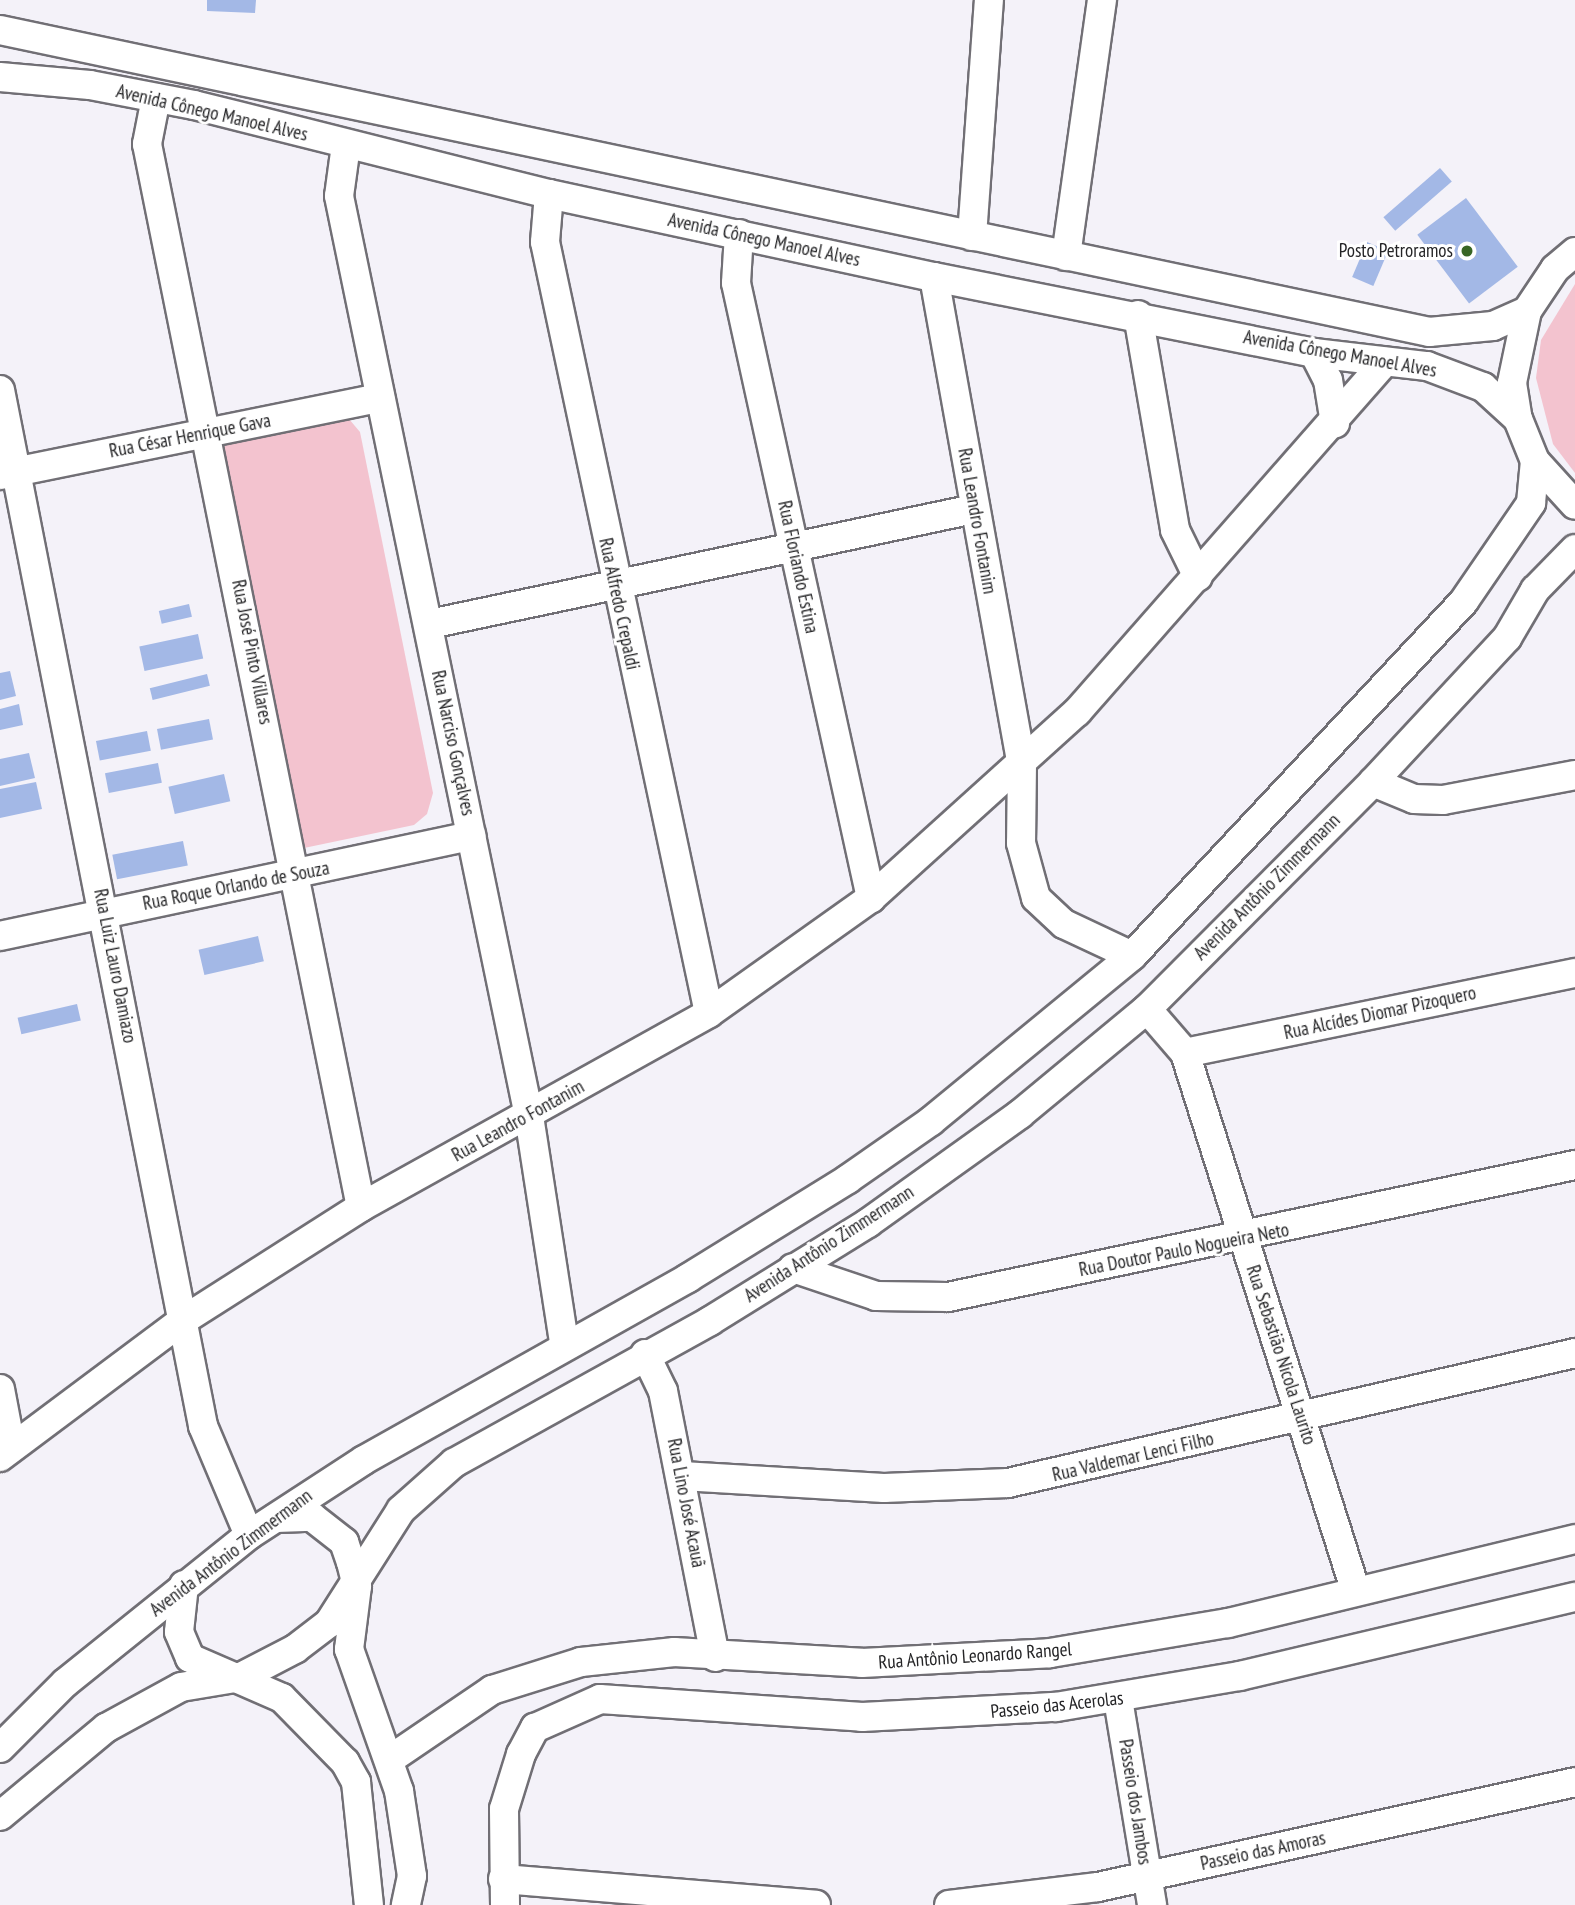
<!DOCTYPE html>
<html>
<head>
<meta charset="utf-8">
<style>
	body { margin:0 }
	#map { position:relative; width:1575px; height:1905px; overflow:hidden; background:#f4f2f9; font-family:"PT Sans Narrow",sans-serif }
	div>[style] { position:absolute }
	[style*='--x'] { left:calc(var(--x)*1px); top:calc(var(--y)*1px); width:calc(var(--w)*1px); rotate:calc(var(--a)*1deg) }
	.green>* { inset:0; background:#f3c3cf }
	.building>* { inset:0; background:#a3b8e6; transform-origin:0 0 }
	.roads { filter:drop-shadow(2px 0 #716f75) drop-shadow(-2px 0 #716f75) drop-shadow(0 2px #716f75) drop-shadow(0 -2px #716f75) }
	.minor>* { height:28px; margin:-14px; padding:0 14px; transform-origin:14px; border-radius:14px; background:#fff }
	.dots>* { width:19px; height:19px; translate:-50% -50%; box-sizing:border-box; border:4px solid #fff; border-radius:50% }
	span { translate:-50% -50%; white-space:nowrap; text-align:center; line-height:1.15; -webkit-text-stroke:6px #fff; paint-order:stroke }
	.street-label { font-size:19px; color:#242426 }
	.poi-label { font-size:19px; color:#242426 }
	.right { translate:-100% -50%; text-align:right }
</style>
</head>
<body>
<div id="map">
	<div class="green">
		<div style="clip-path:polygon(1575px 284px,1575px 473px,1553px 444px,1536px 378px,1541px 340px)"></div>
		<div style="clip-path:polygon(336px 418px,349px 419px,360px 432px,433px 793px,427px 814px,414px 825px,304px 848px,297px 841px,219px 441px)"></div>
	</div>
	<div class="building">
		<div style="clip-path:polygon(207px 0,256px 0,255px 13px,207px 11px)"></div>
		<div style="left:1440px;top:168px;width:18px;height:75px;rotate:49deg"></div>
		<div style="left:1466px;top:198px;width:86px;height:61px;rotate:53deg"></div>
		<div style="left:1367px;top:242px;width:23px;height:38px;rotate:23deg"></div>
		<div style="left:189px;top:604px;width:13px;height:31px;rotate:77deg"></div>
		<div style="left:198px;top:634px;width:25px;height:60px;rotate:78deg"></div>
		<div style="clip-path:polygon(10px 671px,16px 696px,0 700px,0 673px)"></div>
		<div style="left:207px;top:674px;width:12px;height:59px;rotate:76deg"></div>
		<div style="clip-path:polygon(19px 704px,23px 725px,0 730px,0 709px)"></div>
		<div style="left:209px;top:719px;width:21px;height:53px;rotate:79deg"></div>
		<div style="left:147px;top:731px;width:20px;height:52px;rotate:79deg"></div>
		<div style="clip-path:polygon(29px 753px,35px 778px,0 786px,0 759px)"></div>
		<div style="left:158px;top:763px;width:20px;height:54px;rotate:79deg"></div>
		<div style="left:224px;top:774px;width:28px;height:57px;rotate:77deg"></div>
		<div style="clip-path:polygon(36px 782px,42px 809px,0 818px,0 789px)"></div>
		<div style="left:183px;top:841px;width:25px;height:72px;rotate:79deg"></div>
		<div style="left:258px;top:936px;width:26px;height:61px;rotate:77deg"></div>
		<div style="left:77px;top:1004px;width:17px;height:61px;rotate:77deg"></div>
	</div>
	<div class="roads">
		<div class="minor">
			<div style="--x:0;--y:30;--w:1461;--a:11.93"></div>
			<div style="--x:1429;--y:332;--w:64;--a:-5.4"></div>
			<div style="--x:1493;--y:326;--w:37;--a:-24"></div>
			<div style="--x:0;--y:77;--w:90;--a:5.1"></div>
			<div style="--x:90;--y:85;--w:106;--a:10.9"></div>
			<div style="--x:194;--y:105;--w:366;--a:14.1"></div>
			<div style="--x:549;--y:194;--w:394;--a:12.2"></div>
			<div style="--x:934;--y:277;--w:388;--a:11.3"></div>
			<div style="--x:1314;--y:353;--w:114;--a:6.6"></div>
			<div style="--x:1427;--y:366;--w:60;--a:20.6"></div>
			<div style="--x:1483;--y:387;--w:47;--a:42.4"></div>
			<div style="--x:156;--y:98;--w:47;--a:101.1"></div>
			<div style="--x:147;--y:144;--w:1084;--a:78.62"></div>
			<div style="--x:346;--y:145;--w:51;--a:97.8"></div>
			<div style="--x:339;--y:196;--w:939;--a:78.33"></div>
			<div style="--x:529;--y:1116;--w:229;--a:81.2"></div>
			<div style="--x:549;--y:194;--w:48;--a:94.8"></div>
			<div style="--x:545;--y:242;--w:788;--a:77.99"></div>
			<div style="--x:739;--y:234;--w:49;--a:93.5"></div>
			<div style="--x:736;--y:283;--w:630;--a:77.62"></div>
			<div style="--x:972;--y:236;--w:237;--a:-85.9"></div>
			<div style="--x:1575;--y:252;--w:26;--a:140"></div>
			<div style="--x:1555;--y:269;--w:50;--a:123.7"></div>
			<div style="--x:1527;--y:311;--w:74;--a:101.8"></div>
			<div style="--x:1512;--y:383;--w:36;--a:81"></div>
			<div style="--x:1518;--y:419;--w:45;--a:68"></div>
			<div style="--x:1535;--y:461;--w:59;--a:47.7"></div>
			<div style="--x:1066;--y:256;--w:259;--a:-82"></div>
			<div style="--x:934;--y:277;--w:495;--a:79.8"></div>
			<div style="--x:1022;--y:764;--w:79;--a:90.7"></div>
			<div style="--x:1021;--y:843;--w:57;--a:74.7"></div>
			<div style="--x:1036;--y:898;--w:38;--a:43"></div>
			<div style="--x:1064;--y:924;--w:75;--a:25.2"></div>
			<div style="--x:1138;--y:315;--w:218;--a:80.2"></div>
			<div style="--x:1175;--y:530;--w:52;--a:63.9"></div>
			<div style="--x:1314;--y:353;--w:30;--a:63"></div>
			<div style="--x:1328;--y:380;--w:44;--a:80.8"></div>
			<div style="--x:0;--y:390;--w:1056;--a:78.91"></div>
			<div style="--x:203;--y:1426;--w:118;--a:67.1"></div>
			<div style="--x:0;--y:475;--w:388;--a:-11.5"></div>
			<div style="--x:430;--y:624;--w:556;--a:-11.94"></div>
			<div style="--x:1373;--y:782;--w:44;--a:22.5"></div>
			<div style="--x:1414;--y:799;--w:29;--a:2"></div>
			<div style="--x:1443;--y:800;--w:134;--a:-10.7"></div>
			<div style="--x:0;--y:936;--w:482;--a:-12"></div>
			<div style="--x:1147;--y:1009;--w:58;--a:49.2"></div>
			<div style="--x:1185;--y:1053;--w:565;--a:72.4"></div>
			<div style="--x:1185;--y:1053;--w:398;--a:-11.6"></div>
			<div style="--x:793;--y:1268;--w:88;--a:18.6"></div>
			<div style="--x:876;--y:1296;--w:72;--a:0.8"></div>
			<div style="--x:948;--y:1297;--w:641;--a:-11.89"></div>
			<div style="--x:645;--y:1354;--w:41;--a:64.1"></div>
			<div style="--x:663;--y:1391;--w:271;--a:78.9"></div>
			<div style="--x:0;--y:1389;--w:59;--a:79.3"></div>
			<div style="--x:0;--y:1457;--w:227;--a:-36.8"></div>
			<div style="--x:182;--y:1321;--w:212;--a:-32.5"></div>
			<div style="--x:361;--y:1207;--w:398;--a:-29.1"></div>
			<div style="--x:709;--y:1013;--w:199;--a:-35.4"></div>
			<div style="--x:871;--y:898;--w:278;--a:-42.1"></div>
			<div style="--x:1077;--y:712;--w:466;--a:-48.7"></div>
			<div style="--x:682;--y:1476;--w:202;--a:3.4"></div>
			<div style="--x:884;--y:1488;--w:124;--a:-2.3"></div>
			<div style="--x:1008;--y:1483;--w:582;--a:-12.91"></div>
			<div style="--x:276;--y:1518;--w:36;--a:-2"></div>
			<div style="--x:312;--y:1517;--w:41;--a:38"></div>
			<div style="--x:344;--y:1542;--w:21;--a:71"></div>
			<div style="--x:351;--y:1562;--w:25;--a:76"></div>
			<div style="--x:357;--y:1586;--w:64;--a:97.2"></div>
			<div style="--x:349;--y:1649;--w:151;--a:70.6"></div>
			<div style="--x:399;--y:1791;--w:86;--a:81.3"></div>
			<div style="--x:412;--y:1876;--w:30;--a:102"></div>
			<div style="--x:184;--y:1585;--w:47;--a:96.1"></div>
			<div style="--x:179;--y:1632;--w:28;--a:67"></div>
			<div style="--x:190;--y:1658;--w:100;--a:23.5"></div>
			<div style="--x:282;--y:1698;--w:90;--a:45.5"></div>
			<div style="--x:345;--y:1762;--w:23;--a:61"></div>
			<div style="--x:356;--y:1782;--w:124;--a:84"></div>
			<div style="--x:1118;--y:1699;--w:209;--a:80.6"></div>
			<div style="--x:0;--y:1748;--w:92;--a:-45"></div>
			<div style="--x:65;--y:1683;--w:236;--a:-38.8"></div>
			<div style="--x:249;--y:1535;--w:137;--a:-33.1"></div>
			<div style="--x:364;--y:1460;--w:372;--a:-29.3"></div>
			<div style="--x:688;--y:1278;--w:188;--a:-31.7"></div>
			<div style="--x:848;--y:1179;--w:101;--a:-34.9"></div>
			<div style="--x:931;--y:1121;--w:260;--a:-39.4"></div>
			<div style="--x:1132;--y:956;--w:486;--a:-46.9"></div>
			<div style="--x:1464;--y:601;--w:119;--a:-55.6"></div>
			<div style="--x:1531;--y:503;--w:42;--a:-84.6"></div>
			<div style="--x:389;--y:1760;--w:125;--a:-34.2"></div>
			<div style="--x:492;--y:1690;--w:93;--a:-17.5"></div>
			<div style="--x:581;--y:1662;--w:94;--a:-6.1"></div>
			<div style="--x:674;--y:1652;--w:188;--a:3.3"></div>
			<div style="--x:862;--y:1663;--w:188;--a:-3"></div>
			<div style="--x:1050;--y:1653;--w:181;--a:-9.6"></div>
			<div style="--x:1228;--y:1623;--w:357;--a:-13.6"></div>
			<div style="--x:0;--y:1816;--w:138;--a:-39.7"></div>
			<div style="--x:106;--y:1728;--w:85;--a:-28.7"></div>
			<div style="--x:181;--y:1687;--w:61;--a:-9.5"></div>
			<div style="--x:241;--y:1677;--w:61;--a:-27.4"></div>
			<div style="--x:295;--y:1649;--w:43;--a:-37.4"></div>
			<div style="--x:329;--y:1623;--w:134;--a:-57.5"></div>
			<div style="--x:401;--y:1510;--w:71;--a:-41.6"></div>
			<div style="--x:454;--y:1463;--w:293;--a:-29"></div>
			<div style="--x:710;--y:1321;--w:186;--a:-31.8"></div>
			<div style="--x:868;--y:1223;--w:187;--a:-35.6"></div>
			<div style="--x:1020;--y:1114;--w:165;--a:-39.6"></div>
			<div style="--x:1147;--y:1009;--w:320;--a:-45.1"></div>
			<div style="--x:1373;--y:782;--w:197;--a:-47.1"></div>
			<div style="--x:1507;--y:638;--w:56;--a:-59.7"></div>
			<div style="--x:1535;--y:590;--w:57;--a:-45.7"></div>
			<div style="--x:503;--y:1879;--w:314;--a:4.7"></div>
			<div style="--x:505;--y:1905;--w:96;--a:-90.6"></div>
			<div style="--x:504;--y:1809;--w:58;--a:-72.8"></div>
			<div style="--x:521;--y:1754;--w:30;--a:-62"></div>
			<div style="--x:535;--y:1728;--w:71;--a:-24"></div>
			<div style="--x:600;--y:1699;--w:263;--a:3.9"></div>
			<div style="--x:862;--y:1717;--w:194;--a:-3"></div>
			<div style="--x:1056;--y:1707;--w:187;--a:-9.6"></div>
			<div style="--x:1240;--y:1676;--w:344;--a:-13.3"></div>
			<div style="--x:949;--y:1905;--w:150;--a:-6.9"></div>
			<div style="--x:1098;--y:1887;--w:488;--a:-12.4"></div>
		</div>
	</div>
	<div class="dots">
		<div style="left:1467px;top:251px;background:#386625"></div>
	</div>
	<div class="street-label">
		<span style="left:212px;top:113px;rotate:13deg">Avenida Cônego Manoel Alves</span>
		<span style="left:764px;top:240px;rotate:12deg">Avenida Cônego Manoel Alves</span>
		<span style="left:1340px;top:354px;rotate:10deg">Avenida Cônego Manoel Alves</span>
		<span style="left:190px;top:436px;rotate:-11deg">Rua César Henrique Gava</span>
		<span style="left:977px;top:521px;rotate:80deg">Rua Leandro Fontanim</span>
		<span style="left:798px;top:567px;rotate:78deg">Rua Floriando Estina</span>
		<span style="left:619px;top:604px;rotate:78deg">Rua Alfredo Crepaldi</span>
		<span style="left:252px;top:652px;rotate:79deg">Rua José Pinto Villares</span>
		<span style="left:453px;top:743px;rotate:78deg">Rua Narciso Gonçalves</span>
		<span style="left:236px;top:886px;rotate:-11deg">Rua Roque Orlando de Souza</span>
		<span style="left:1267px;top:887px;rotate:-45deg">Avenida Antônio Zimmermann</span>
		<span style="left:115px;top:966px;rotate:79deg">Rua Luiz Lauro Damiazo</span>
		<span style="left:1380px;top:1013px;rotate:-12deg">Rua Alcídes Diomar Pizoquero</span>
		<span style="left:518px;top:1121px;rotate:-29deg">Rua Leandro Fontanim</span>
		<span style="left:829px;top:1244px;rotate:-33deg">Avenida Antônio Zimmermann</span>
		<span style="left:1184px;top:1250px;rotate:-11deg">Rua Doutor Paulo Nogueira Neto</span>
		<span style="left:1281px;top:1355px;rotate:72deg">Rua Sebastião Nicola Laurito</span>
		<span style="left:1133px;top:1457px;rotate:-13deg">Rua Valdemar Lenci Filho</span>
		<span style="left:686px;top:1503px;rotate:79deg">Rua Lino José Acauã</span>
		<span style="left:231px;top:1553px;rotate:-37deg">Avenida Antônio Zimmermann</span>
		<span style="left:975px;top:1656px;rotate:-4deg">Rua Antônio Leonardo Rangel</span>
		<span style="left:1057px;top:1705px;rotate:-6deg">Passeio das Acerolas</span>
		<span style="left:1135px;top:1802px;rotate:81deg">Passeio dos Jambos</span>
		<span style="left:1263px;top:1851px;rotate:-12deg">Passeio das Amoras</span>
	</div>
	<div class="poi-label">
		<span class="right" style="left:1453px;top:251px">Posto Petroramos</span>
	</div>
</div>
</body>
</html>
